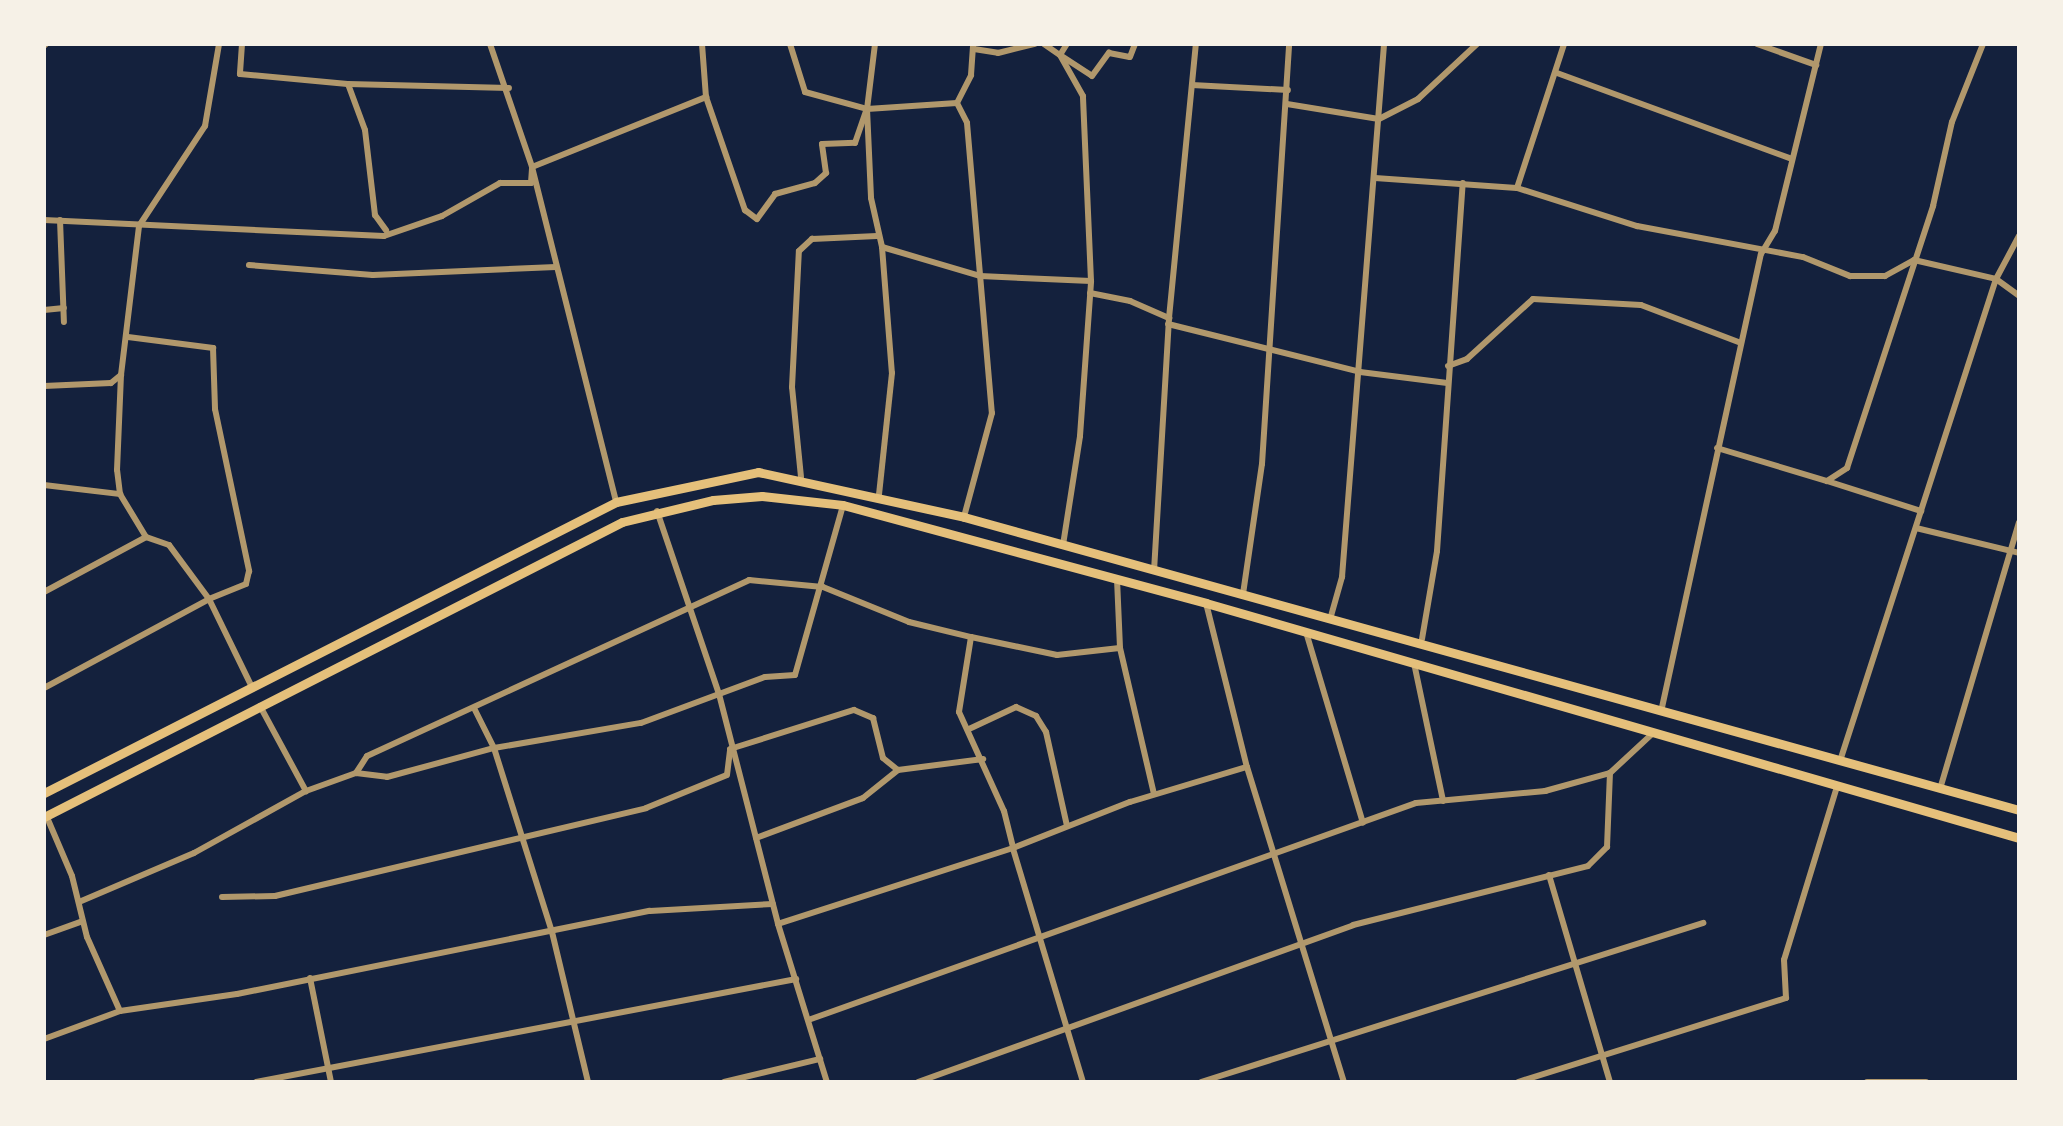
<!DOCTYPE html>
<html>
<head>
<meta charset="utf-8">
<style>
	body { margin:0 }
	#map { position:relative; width:2063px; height:1126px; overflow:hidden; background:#14213d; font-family:Mulish,sans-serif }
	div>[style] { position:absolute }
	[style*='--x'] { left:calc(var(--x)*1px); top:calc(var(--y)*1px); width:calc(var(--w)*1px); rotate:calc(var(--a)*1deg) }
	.minor>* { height:6px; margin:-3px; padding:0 3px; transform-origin:3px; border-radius:3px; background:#b1986c }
	.secondary>* { height:9px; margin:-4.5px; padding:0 4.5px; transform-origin:4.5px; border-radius:4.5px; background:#e5c07b }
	span { translate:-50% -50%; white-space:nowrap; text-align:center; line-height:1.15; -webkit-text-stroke:7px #f6f1e7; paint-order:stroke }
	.frame { position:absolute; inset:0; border:46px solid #f6f1e7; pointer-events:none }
</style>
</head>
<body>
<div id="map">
	<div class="minor">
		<div style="--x:242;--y:44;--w:30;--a:94"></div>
		<div style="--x:240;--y:74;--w:108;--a:5.3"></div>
		<div style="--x:348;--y:84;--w:49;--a:69.7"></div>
		<div style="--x:365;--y:130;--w:86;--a:83.3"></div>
		<div style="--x:375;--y:215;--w:19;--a:54"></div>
		<div style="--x:490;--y:44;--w:130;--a:71.1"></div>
		<div style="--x:532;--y:167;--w:345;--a:75.9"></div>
		<div style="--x:702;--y:44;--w:53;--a:85.7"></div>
		<div style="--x:706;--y:97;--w:120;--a:71"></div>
		<div style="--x:745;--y:210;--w:15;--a:37"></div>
		<div style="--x:757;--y:219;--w:31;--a:-54"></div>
		<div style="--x:775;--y:194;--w:41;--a:-15.4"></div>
		<div style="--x:815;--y:183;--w:15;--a:-42"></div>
		<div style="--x:826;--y:173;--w:29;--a:-98"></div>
		<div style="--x:822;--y:144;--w:33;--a:-2"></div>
		<div style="--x:855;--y:143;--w:36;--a:-71"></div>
		<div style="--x:867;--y:109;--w:90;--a:-3.8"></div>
		<div style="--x:957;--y:103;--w:31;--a:-63"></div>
		<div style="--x:971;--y:75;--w:31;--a:-86"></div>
		<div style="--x:790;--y:44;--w:50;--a:72.6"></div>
		<div style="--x:805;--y:92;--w:64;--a:15.3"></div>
		<div style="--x:875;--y:44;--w:65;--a:97"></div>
		<div style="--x:867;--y:109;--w:89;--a:87.4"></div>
		<div style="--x:871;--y:198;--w:50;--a:77.3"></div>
		<div style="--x:882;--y:247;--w:126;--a:85.5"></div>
		<div style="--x:892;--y:373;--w:123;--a:96.1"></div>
		<div style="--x:1044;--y:44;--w:19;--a:35"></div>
		<div style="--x:1060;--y:55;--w:13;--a:-58"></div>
		<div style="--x:1757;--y:44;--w:63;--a:19.6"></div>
		<div style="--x:44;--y:46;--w:3;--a:-45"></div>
		<div style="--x:974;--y:49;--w:24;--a:9"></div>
		<div style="--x:998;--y:53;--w:38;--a:-14"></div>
		<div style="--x:1557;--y:73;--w:250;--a:20.1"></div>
		<div style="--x:348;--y:84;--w:161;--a:1.4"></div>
		<div style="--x:1192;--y:85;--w:96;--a:3"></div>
		<div style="--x:957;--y:103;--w:22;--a:63"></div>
		<div style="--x:967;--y:123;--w:291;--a:85.1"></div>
		<div style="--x:992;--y:413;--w:108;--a:105.1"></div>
		<div style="--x:1287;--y:104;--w:93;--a:9.3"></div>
		<div style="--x:1379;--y:119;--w:44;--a:-27.1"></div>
		<div style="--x:1418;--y:99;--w:81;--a:-43"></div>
		<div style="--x:1375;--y:178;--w:142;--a:4"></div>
		<div style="--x:1517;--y:188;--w:151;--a:-71.9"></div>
		<div style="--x:1517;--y:188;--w:126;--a:17.6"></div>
		<div style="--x:1637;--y:226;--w:169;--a:10.6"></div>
		<div style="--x:1803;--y:257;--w:51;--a:22"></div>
		<div style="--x:1850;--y:276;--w:35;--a:0"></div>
		<div style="--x:1885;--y:276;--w:33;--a:-29"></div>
		<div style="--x:1914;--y:260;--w:84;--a:13"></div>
		<div style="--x:1996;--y:279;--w:49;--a:-61.9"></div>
		<div style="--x:44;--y:220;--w:340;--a:2.7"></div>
		<div style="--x:384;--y:236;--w:61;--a:-19"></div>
		<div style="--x:442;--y:216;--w:67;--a:-29.6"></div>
		<div style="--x:500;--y:183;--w:31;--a:0"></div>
		<div style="--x:531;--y:183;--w:16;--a:-86"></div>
		<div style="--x:532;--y:167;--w:188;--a:-21.9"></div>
		<div style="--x:60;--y:220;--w:102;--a:87.8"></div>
		<div style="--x:882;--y:247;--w:102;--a:16.5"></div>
		<div style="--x:980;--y:276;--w:111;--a:2.6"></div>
		<div style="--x:249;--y:265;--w:124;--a:4.6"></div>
		<div style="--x:373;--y:275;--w:183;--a:-2.5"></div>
		<div style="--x:1090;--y:293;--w:41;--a:11.3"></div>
		<div style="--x:1130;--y:301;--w:43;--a:23.6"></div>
		<div style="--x:44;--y:310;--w:20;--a:-6"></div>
		<div style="--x:1168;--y:324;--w:198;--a:14"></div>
		<div style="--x:1360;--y:372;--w:88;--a:7.2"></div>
		<div style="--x:128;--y:337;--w:86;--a:7.4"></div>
		<div style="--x:213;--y:348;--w:61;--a:88.1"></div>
		<div style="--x:215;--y:409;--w:166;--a:78.1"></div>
		<div style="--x:249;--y:571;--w:13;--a:103"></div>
		<div style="--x:246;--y:584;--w:40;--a:158"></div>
		<div style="--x:209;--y:599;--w:98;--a:64"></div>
		<div style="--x:1448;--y:366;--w:20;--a:-20"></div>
		<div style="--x:1467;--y:359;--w:89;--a:-42.3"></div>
		<div style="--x:1533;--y:299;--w:108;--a:3.2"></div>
		<div style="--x:1641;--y:305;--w:107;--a:20.8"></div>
		<div style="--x:44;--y:386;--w:67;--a:-2.6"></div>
		<div style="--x:111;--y:383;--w:13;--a:-39"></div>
		<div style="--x:1717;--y:448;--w:115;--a:16.7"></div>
		<div style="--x:1827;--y:481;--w:24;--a:-33"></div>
		<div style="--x:1847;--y:468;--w:276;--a:-71.8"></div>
		<div style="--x:1933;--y:206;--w:86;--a:-77.3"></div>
		<div style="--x:1952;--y:122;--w:84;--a:-68.3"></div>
		<div style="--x:801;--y:477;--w:90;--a:-95.7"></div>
		<div style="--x:792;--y:387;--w:136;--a:-87.1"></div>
		<div style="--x:799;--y:251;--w:18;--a:-43"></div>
		<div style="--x:812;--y:239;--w:65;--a:-2.6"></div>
		<div style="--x:1827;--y:481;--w:99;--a:17.7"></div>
		<div style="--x:44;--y:485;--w:77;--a:6.8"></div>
		<div style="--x:657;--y:511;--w:193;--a:71.3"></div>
		<div style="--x:719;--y:694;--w:237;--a:75.6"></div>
		<div style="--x:778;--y:924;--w:165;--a:72.8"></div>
		<div style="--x:1916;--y:528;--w:106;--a:13.6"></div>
		<div style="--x:1063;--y:545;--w:110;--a:-81.1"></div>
		<div style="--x:1080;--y:436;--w:155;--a:-85.9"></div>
		<div style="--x:1091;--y:281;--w:185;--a:-92.5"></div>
		<div style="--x:1083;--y:96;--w:47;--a:-119.3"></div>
		<div style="--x:1060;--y:55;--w:38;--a:33"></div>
		<div style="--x:1092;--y:76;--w:29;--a:-54"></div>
		<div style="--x:1109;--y:53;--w:21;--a:11"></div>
		<div style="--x:1130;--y:57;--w:14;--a:-69"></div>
		<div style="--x:1154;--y:571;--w:253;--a:-86.6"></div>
		<div style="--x:1169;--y:318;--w:275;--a:-84.4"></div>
		<div style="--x:1117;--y:579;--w:69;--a:87.5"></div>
		<div style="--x:1120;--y:648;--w:150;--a:76.9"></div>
		<div style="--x:44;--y:592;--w:116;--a:-28.3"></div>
		<div style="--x:1243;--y:594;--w:131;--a:-81.7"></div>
		<div style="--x:1262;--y:464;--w:421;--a:-86.3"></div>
		<div style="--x:1206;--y:603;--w:169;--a:76"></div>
		<div style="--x:1247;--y:767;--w:330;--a:72.9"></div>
		<div style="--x:1331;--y:616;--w:41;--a:-74.2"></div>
		<div style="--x:1342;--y:577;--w:535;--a:-85.49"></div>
		<div style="--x:1306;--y:632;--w:199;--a:73.4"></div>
		<div style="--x:971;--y:637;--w:88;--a:11.8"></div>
		<div style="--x:1057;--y:655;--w:63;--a:-6.3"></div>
		<div style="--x:1422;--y:639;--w:89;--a:-80.3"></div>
		<div style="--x:1437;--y:551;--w:369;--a:-86"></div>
		<div style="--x:1414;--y:663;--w:141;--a:78.1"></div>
		<div style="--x:44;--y:688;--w:187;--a:-28.3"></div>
		<div style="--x:209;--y:599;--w:67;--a:-126.5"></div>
		<div style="--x:169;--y:545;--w:24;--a:-161"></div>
		<div style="--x:146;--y:537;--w:50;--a:-121.2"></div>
		<div style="--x:120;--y:494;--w:24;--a:-97"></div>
		<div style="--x:117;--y:470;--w:95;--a:-87.6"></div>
		<div style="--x:121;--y:375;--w:150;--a:-83.1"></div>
		<div style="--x:139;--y:226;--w:120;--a:-56.6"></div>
		<div style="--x:205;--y:126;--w:83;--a:-80.3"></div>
		<div style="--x:260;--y:706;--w:97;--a:61.6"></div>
		<div style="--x:306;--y:791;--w:53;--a:-19.8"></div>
		<div style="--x:356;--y:773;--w:31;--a:7"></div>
		<div style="--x:387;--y:777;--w:111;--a:-15.2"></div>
		<div style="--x:494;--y:748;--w:149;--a:-9.7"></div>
		<div style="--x:641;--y:723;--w:132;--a:-20.4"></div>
		<div style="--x:765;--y:677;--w:30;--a:-4"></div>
		<div style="--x:795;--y:675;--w:177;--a:-74.2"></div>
		<div style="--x:474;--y:708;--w:45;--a:63.4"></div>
		<div style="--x:494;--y:748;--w:193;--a:72.5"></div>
		<div style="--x:552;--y:932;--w:154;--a:76.5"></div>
		<div style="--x:1661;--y:712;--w:469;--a:-77.7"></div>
		<div style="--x:1761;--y:254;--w:27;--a:-59"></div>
		<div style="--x:1775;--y:231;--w:193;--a:-76.2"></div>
		<div style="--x:969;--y:729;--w:52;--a:-25.1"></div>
		<div style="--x:1016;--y:707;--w:22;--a:24"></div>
		<div style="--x:1036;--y:716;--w:19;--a:58"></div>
		<div style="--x:1046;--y:732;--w:96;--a:77.4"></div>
		<div style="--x:1840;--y:761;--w:507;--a:-72.07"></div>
		<div style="--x:1996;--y:279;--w:29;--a:36"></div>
		<div style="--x:356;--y:773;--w:20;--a:-57"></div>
		<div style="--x:367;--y:756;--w:421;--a:-24.7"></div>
		<div style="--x:749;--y:580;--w:74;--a:5.4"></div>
		<div style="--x:823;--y:587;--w:93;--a:22.1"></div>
		<div style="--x:909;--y:622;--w:64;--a:13.6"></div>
		<div style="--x:971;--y:637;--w:76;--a:99.1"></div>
		<div style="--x:959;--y:712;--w:109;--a:65.6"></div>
		<div style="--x:1004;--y:811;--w:38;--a:76"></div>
		<div style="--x:1013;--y:848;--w:247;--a:162.1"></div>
		<div style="--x:1940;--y:789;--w:278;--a:-73.5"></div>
		<div style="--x:46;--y:815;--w:66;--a:66.9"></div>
		<div style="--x:72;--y:876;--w:63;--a:76.2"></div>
		<div style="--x:87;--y:937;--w:81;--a:66"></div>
		<div style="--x:756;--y:838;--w:114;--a:-20.5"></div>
		<div style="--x:863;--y:798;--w:45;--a:-38.7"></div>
		<div style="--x:898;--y:770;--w:86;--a:-7.4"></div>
		<div style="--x:1549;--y:875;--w:216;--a:73.6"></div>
		<div style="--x:222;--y:897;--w:53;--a:-1.1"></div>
		<div style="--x:275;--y:896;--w:381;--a:-13.3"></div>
		<div style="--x:646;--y:808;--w:87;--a:-22.2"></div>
		<div style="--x:727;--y:775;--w:26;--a:-83"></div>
		<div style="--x:730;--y:749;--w:130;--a:-17.5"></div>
		<div style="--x:854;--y:710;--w:21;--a:23"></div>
		<div style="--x:873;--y:718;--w:41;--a:76"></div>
		<div style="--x:883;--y:758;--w:19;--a:39"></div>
		<div style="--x:79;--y:902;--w:125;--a:-23.1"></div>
		<div style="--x:194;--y:853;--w:128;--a:-29"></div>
		<div style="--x:44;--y:935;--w:41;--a:-19.7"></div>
		<div style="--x:310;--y:978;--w:106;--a:78.6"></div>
		<div style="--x:811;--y:1019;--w:642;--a:-19.65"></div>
		<div style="--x:1416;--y:803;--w:130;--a:-5.3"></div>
		<div style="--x:1545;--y:791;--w:67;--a:-15.5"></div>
		<div style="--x:1610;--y:773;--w:59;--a:-42.9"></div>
		<div style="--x:44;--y:1039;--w:81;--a:-20.2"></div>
		<div style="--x:120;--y:1011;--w:118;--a:-8.3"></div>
		<div style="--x:237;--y:994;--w:421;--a:-11.4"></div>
		<div style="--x:650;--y:911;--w:123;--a:-3.3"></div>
		<div style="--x:256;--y:1082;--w:550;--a:-10.8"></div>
		<div style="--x:724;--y:1082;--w:99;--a:-13.5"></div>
		<div style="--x:918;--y:1082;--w:462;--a:-19.8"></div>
		<div style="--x:1353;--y:925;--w:242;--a:-14.1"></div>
		<div style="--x:1588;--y:866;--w:27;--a:-45"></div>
		<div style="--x:1607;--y:847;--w:74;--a:-87.7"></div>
		<div style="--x:1083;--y:1082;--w:244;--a:-106.7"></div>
		<div style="--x:1013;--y:848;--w:126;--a:-21.5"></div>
		<div style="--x:1130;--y:802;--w:122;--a:-16.7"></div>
		<div style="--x:1201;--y:1082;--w:527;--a:-17.57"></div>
		<div style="--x:1518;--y:1082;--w:281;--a:-17.4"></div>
		<div style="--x:1786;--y:998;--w:38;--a:-93"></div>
		<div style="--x:1784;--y:960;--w:181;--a:-73"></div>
		<div style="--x:1867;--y:1082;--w:59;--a:0"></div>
	</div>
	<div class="secondary">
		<div style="--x:44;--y:793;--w:642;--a:-26.96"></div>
		<div style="--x:616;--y:502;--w:145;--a:-11.9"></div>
		<div style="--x:758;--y:472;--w:211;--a:12.3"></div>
		<div style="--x:964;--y:517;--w:1095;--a:15.52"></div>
		<div style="--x:44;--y:817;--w:649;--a:-27.04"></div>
		<div style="--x:622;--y:522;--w:94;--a:-13.6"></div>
		<div style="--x:713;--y:500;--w:49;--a:-4.7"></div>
		<div style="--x:762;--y:496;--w:81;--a:6.3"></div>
		<div style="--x:843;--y:505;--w:376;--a:15.1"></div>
		<div style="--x:1206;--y:603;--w:846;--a:16.12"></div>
	</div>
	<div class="frame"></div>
</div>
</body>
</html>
